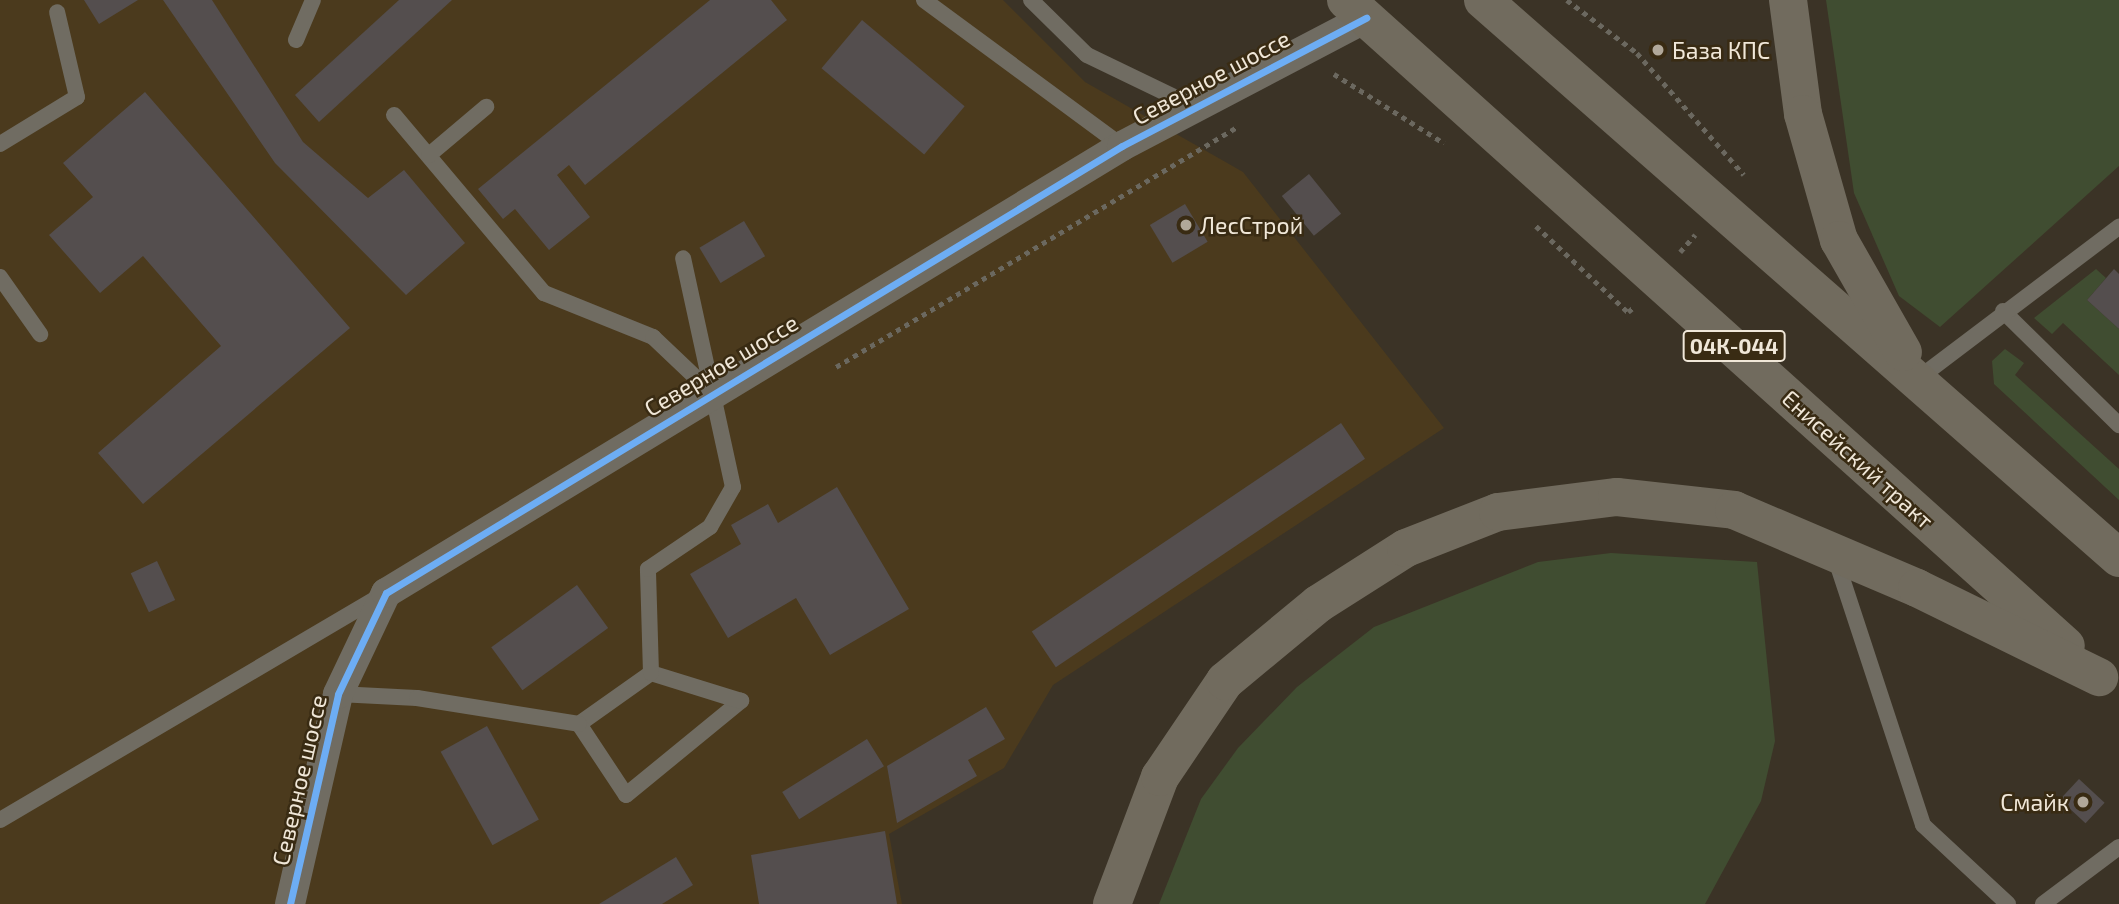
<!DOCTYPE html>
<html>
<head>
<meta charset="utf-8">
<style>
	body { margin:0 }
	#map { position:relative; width:2119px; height:904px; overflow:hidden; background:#3b3326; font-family:"Exo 2",sans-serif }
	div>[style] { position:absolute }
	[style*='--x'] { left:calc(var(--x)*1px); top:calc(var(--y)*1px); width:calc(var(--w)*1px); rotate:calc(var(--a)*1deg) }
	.built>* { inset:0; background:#4b3a1d }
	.green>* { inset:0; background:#404d31 }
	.building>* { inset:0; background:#544e4e; transform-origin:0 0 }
	.path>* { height:4.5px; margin-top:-2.25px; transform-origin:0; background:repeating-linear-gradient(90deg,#6b685f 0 5px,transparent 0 10px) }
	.lane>* { height:16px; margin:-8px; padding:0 8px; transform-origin:8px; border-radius:8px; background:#706c62 }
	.street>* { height:30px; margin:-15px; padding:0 15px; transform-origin:15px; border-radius:15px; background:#706c62 }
	.primary>* { height:38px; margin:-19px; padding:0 19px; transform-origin:19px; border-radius:19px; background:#716b5e }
	.cycleway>* { height:7px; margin:-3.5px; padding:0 3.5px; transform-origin:3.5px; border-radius:3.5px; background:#6dadf4 }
	.dots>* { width:19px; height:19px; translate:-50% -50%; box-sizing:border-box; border:4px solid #392b13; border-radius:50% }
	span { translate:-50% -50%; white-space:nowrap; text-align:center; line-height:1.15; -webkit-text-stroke:5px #392b13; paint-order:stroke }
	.shield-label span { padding:2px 5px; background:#392b13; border:2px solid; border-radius:5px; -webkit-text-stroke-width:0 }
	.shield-label { font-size:21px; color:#f0e7d8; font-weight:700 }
	.poi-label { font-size:23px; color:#f0e7d8 }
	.left { translate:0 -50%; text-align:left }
	.right { translate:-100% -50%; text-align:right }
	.street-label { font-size:23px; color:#f0e7d8 }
</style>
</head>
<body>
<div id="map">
	<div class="built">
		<div style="clip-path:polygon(0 0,1003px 0,1085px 82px,1243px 172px,1444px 428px,1053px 685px,1004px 768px,889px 834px,902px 904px,0 904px)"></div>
	</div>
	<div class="green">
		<div style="clip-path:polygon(1826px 0,2119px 0,2119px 166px,1940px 327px,1899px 296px,1854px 193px)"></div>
		<div style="clip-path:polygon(2096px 269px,2106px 278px,2087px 300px,2119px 329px,2119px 375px,2063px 323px,2052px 334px,2034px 318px)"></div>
		<div style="clip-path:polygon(2005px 349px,2024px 363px,2015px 375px,2119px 469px,2119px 500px,1994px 384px,1992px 361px)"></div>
		<div style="clip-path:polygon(1611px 553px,1757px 562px,1775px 741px,1761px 801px,1705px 904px,1159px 904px,1201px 799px,1238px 748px,1297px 687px,1374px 627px,1538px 562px)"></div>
	</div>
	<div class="building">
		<div style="clip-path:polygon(84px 0,138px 0,99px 24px)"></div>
		<div style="clip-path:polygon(163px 0,212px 0,303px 142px,368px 198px,404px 170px,465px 243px,406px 295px,275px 163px)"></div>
		<div style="clip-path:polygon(399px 0,452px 0,319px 122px,295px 95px)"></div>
		<div style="clip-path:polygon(710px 0,771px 0,787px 20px,585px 185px,569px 165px,557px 175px,590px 217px,549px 250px,515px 209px,503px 219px,478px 189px)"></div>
		<div style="left:862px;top:20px;width:134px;height:63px;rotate:40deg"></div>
		<div style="clip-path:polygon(145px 92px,350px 328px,143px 504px,98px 453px,221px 346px,143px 256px,100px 293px,49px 235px,93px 197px,63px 163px)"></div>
		<div style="left:1309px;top:174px;width:51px;height:35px;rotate:51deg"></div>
		<div style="left:1185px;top:204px;width:44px;height:41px;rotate:59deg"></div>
		<div style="left:744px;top:221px;width:41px;height:52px;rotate:59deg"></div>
		<div style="clip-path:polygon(2114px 269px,2119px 274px,2119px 329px,2087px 300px)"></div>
		<div style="left:1341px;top:423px;width:43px;height:373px;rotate:56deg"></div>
		<div style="clip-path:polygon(837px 487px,909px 609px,830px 655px,796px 598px,728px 638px,690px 574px,741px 544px,731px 525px,768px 504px,778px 523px)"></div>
		<div style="left:157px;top:561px;width:43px;height:29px;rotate:65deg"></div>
		<div style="left:577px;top:585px;width:53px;height:106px;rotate:54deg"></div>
		<div style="clip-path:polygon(986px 707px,1005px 739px,968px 760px,977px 776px,897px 823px,887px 766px)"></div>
		<div style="left:487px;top:726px;width:107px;height:53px;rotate:61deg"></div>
		<div style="left:867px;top:739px;width:32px;height:100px;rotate:58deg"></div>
		<div style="left:2079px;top:779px;width:35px;height:28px;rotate:43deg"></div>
		<div style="clip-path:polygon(885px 831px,897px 904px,759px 904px,751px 855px)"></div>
		<div style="clip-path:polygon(676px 857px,693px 885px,662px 904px,599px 904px)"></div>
	</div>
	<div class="path">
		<div style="--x:1567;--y:0;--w:88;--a:37.1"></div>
		<div style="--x:1637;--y:53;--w:162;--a:48.7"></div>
		<div style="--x:1334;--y:74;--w:130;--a:32.1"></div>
		<div style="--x:1536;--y:226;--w:126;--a:43.1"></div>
		<div style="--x:1628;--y:312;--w:8;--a:-40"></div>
		<div style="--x:1680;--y:252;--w:23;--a:-49"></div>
		<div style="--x:836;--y:367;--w:469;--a:-30.9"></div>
	</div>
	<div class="lane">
		<div style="--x:924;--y:0;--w:246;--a:36.4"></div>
		<div style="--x:1031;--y:0;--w:78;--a:44.5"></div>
		<div style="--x:1087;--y:55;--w:118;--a:25.7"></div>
		<div style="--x:296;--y:40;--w:43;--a:-67"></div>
		<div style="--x:394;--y:115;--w:233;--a:49.9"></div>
		<div style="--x:544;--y:293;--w:118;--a:22"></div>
		<div style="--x:653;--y:337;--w:81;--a:43.5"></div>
		<div style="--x:0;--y:144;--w:90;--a:-31.4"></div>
		<div style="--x:77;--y:97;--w:87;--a:-103.2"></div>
		<div style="--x:429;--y:155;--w:75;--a:-40.1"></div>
		<div style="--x:0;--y:277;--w:70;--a:54.9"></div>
		<div style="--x:2003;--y:311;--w:163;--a:44.5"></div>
		<div style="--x:1919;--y:378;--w:251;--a:-37.1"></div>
		<div style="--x:1835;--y:557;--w:282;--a:71.8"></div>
		<div style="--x:1923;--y:825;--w:116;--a:42.9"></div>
		<div style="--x:651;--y:673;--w:88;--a:144.7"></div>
		<div style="--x:579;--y:724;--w:85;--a:56.5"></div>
		<div style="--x:626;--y:795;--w:149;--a:-39.3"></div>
		<div style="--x:741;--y:701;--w:94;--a:-162.7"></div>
		<div style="--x:651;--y:673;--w:104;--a:-91.7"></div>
		<div style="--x:648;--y:569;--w:75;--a:-34.1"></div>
		<div style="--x:710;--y:527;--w:46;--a:-60.1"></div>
		<div style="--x:733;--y:487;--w:234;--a:-102.3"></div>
		<div style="--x:338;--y:694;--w:79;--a:2.9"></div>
		<div style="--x:417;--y:698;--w:164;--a:9.1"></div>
		<div style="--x:0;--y:820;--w:442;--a:-30.5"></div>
		<div style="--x:2043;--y:904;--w:95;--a:-36.9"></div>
	</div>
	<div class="street">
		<div style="--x:290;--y:904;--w:215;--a:-77.1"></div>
		<div style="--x:338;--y:694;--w:112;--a:-64.6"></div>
		<div style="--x:386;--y:593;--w:861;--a:-31.27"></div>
		<div style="--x:1122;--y:146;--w:276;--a:-27.7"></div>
	</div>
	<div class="primary">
		<div style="--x:1346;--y:0;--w:967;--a:41.9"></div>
		<div style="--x:1483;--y:0;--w:846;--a:41.26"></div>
		<div style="--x:1788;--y:0;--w:115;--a:82.5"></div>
		<div style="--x:1803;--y:114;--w:131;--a:74.1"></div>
		<div style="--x:1839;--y:240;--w:129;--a:60.3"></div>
		<div style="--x:1112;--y:904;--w:136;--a:-69.3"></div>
		<div style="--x:1160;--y:777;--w:116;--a:-55.9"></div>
		<div style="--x:1225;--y:681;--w:121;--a:-39.6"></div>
		<div style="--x:1318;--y:604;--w:104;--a:-32.5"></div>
		<div style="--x:1406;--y:548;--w:99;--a:-21.4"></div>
		<div style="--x:1498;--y:512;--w:120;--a:-7.2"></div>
		<div style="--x:1617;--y:497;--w:118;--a:6.3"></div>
		<div style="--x:1734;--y:510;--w:199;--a:23.1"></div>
		<div style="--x:1917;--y:588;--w:203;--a:26.1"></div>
	</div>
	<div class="cycleway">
		<div style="--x:290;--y:904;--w:215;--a:-77.1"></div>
		<div style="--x:338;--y:694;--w:112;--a:-64.6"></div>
		<div style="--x:386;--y:593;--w:861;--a:-31.27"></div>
		<div style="--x:1122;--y:146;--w:276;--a:-27.7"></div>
	</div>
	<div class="dots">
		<div style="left:1658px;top:50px;background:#b1a89a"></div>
		<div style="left:1186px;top:225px;background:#b1a89a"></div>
		<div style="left:2083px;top:802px;background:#b1a89a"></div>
	</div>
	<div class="shield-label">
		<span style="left:1734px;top:346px">04К-044</span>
	</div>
	<div class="poi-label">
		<span class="left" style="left:1672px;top:50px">База КПС</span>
		<span class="left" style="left:1200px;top:225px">ЛесСтрой</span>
		<span class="right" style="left:2069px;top:802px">Смайк</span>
	</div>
	<div class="street-label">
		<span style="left:1211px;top:77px;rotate:-28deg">Северное шоссе</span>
		<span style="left:721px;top:365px;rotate:-31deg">Северное шоссе</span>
		<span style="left:1858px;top:459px;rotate:42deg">Енисейский тракт</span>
		<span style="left:299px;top:780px;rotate:-77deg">Северное шоссе</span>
	</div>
</div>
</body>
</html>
